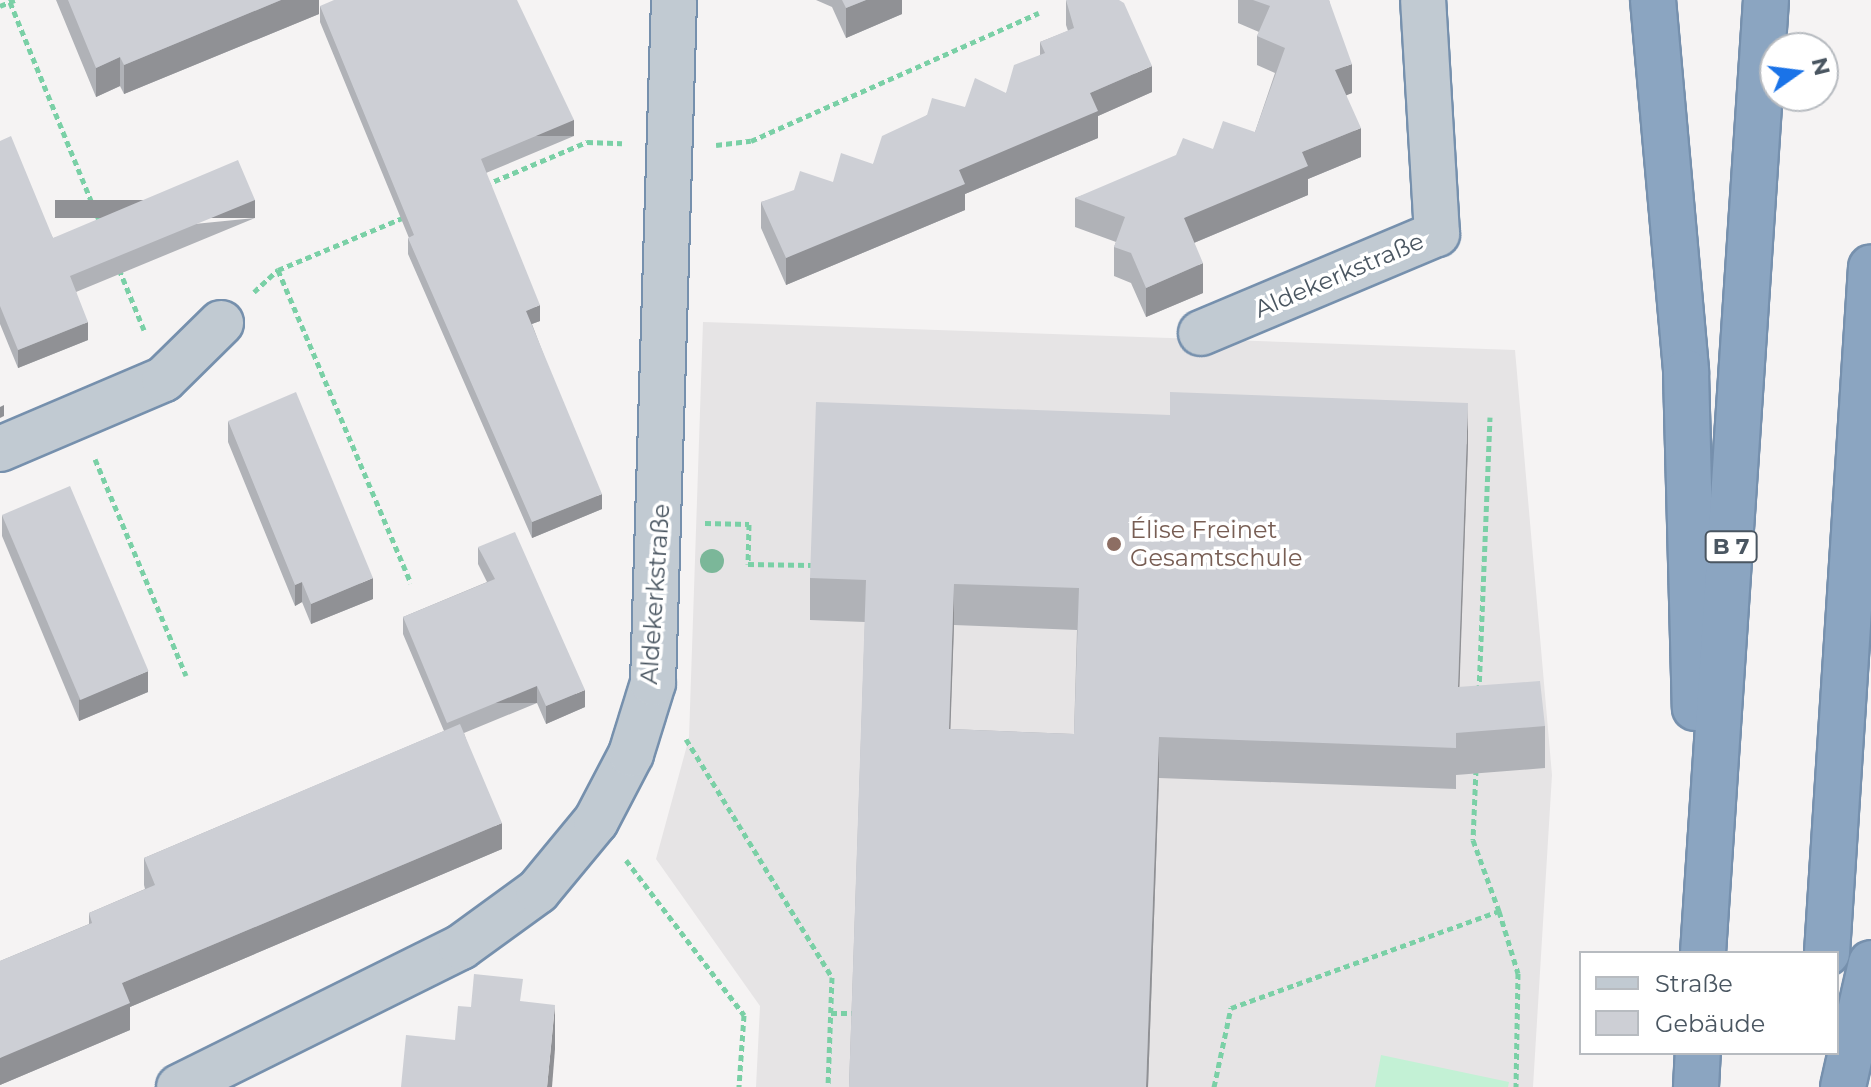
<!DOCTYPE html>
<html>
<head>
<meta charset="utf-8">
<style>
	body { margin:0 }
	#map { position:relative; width:1871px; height:1087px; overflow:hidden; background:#f5f3f3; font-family:Montserrat,sans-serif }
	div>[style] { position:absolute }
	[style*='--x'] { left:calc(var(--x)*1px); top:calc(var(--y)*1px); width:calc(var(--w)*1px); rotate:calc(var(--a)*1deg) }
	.education>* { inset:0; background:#e6e4e5 }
	.green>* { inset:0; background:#c3f1d5 }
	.path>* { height:5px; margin-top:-2.5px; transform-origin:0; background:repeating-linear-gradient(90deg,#7ad0a6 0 6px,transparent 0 10px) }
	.roads { filter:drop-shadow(2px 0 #7690ad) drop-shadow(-2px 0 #7690ad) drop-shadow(0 2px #7690ad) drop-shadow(0 -2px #7690ad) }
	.minor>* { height:44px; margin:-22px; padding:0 22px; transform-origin:22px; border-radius:22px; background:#c1cad2 }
	.highway>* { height:44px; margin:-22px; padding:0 22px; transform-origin:22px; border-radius:22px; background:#8ba5c1 }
	.trees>* { width:24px; height:24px; margin:-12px; border-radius:50%; background:#7bb799 }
	.wall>* { inset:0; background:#b0b2b7 }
	.shaded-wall>* { inset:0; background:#909195; transform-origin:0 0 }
	.building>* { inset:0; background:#cdcfd5; transform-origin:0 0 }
	.dots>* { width:22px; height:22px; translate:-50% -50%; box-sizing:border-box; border:4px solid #fff; border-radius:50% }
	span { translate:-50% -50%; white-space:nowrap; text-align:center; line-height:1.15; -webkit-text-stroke:7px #fff; paint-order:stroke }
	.shield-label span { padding:2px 6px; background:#fff; border:2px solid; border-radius:6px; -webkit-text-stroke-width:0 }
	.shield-label { font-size:22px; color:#4a5661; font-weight:700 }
	.street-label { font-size:24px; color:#4a5661 }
	.education-label { font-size:24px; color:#785e54 }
	.left { translate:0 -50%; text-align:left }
	.legend { position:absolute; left:1579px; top:951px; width:260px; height:104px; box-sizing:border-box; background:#fff; border:2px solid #b7bbc0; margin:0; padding:10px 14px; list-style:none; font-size:24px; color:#4a5661 }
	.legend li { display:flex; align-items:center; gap:16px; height:40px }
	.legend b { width:40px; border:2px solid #b7bbc0 }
	.north { position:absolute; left:1759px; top:32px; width:80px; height:80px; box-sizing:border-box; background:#fff; border:2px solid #b7bbc0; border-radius:50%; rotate:76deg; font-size:22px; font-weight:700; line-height:32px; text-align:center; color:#4a5661 }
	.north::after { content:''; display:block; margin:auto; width:28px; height:36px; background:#1a73e8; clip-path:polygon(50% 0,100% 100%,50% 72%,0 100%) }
</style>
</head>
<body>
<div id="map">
	<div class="education">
		<div style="clip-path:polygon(703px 322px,1515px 350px,1552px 775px,1533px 1087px,756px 1087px,760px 1006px,656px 859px,689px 738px)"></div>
	</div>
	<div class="green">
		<div style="clip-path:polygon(1381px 1055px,1509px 1082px,1508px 1087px,1375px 1087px)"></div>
	</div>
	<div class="path">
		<div style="--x:10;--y:2;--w:238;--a:67.8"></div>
		<div style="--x:0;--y:6;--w:16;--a:-22"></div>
		<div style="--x:716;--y:145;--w:35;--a:-7"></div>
		<div style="--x:751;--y:141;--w:315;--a:-24"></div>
		<div style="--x:485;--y:185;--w:111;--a:-22.9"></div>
		<div style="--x:587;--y:142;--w:35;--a:2"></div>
		<div style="--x:119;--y:269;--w:66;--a:67.7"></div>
		<div style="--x:278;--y:270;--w:340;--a:67"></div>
		<div style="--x:254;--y:292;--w:33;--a:-43"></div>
		<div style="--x:278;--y:270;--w:138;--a:-22.7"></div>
		<div style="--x:95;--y:459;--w:235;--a:67.2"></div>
		<div style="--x:705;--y:523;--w:44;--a:1.3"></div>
		<div style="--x:749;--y:524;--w:40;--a:91.4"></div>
		<div style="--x:748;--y:564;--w:64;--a:0.9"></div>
		<div style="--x:1479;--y:691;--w:274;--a:-87.7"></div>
		<div style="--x:686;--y:739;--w:279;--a:58.5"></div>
		<div style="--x:832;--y:977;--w:110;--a:92.1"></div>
		<div style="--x:1476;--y:769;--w:71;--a:92.4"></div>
		<div style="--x:1473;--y:840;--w:76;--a:69.9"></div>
		<div style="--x:626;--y:860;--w:195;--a:52.7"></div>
		<div style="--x:744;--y:1015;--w:72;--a:94"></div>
		<div style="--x:831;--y:1013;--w:22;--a:0"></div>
		<div style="--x:1214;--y:1087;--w:81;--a:-77.9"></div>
		<div style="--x:1231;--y:1008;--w:285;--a:-19.9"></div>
		<div style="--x:1499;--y:911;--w:65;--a:73"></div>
		<div style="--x:1518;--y:973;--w:114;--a:91"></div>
	</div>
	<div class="roads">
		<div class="minor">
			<div style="--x:1201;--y:333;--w:256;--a:-22.8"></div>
			<div style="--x:1437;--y:234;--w:234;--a:-93.4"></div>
			<div style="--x:0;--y:449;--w:178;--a:-23.1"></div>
			<div style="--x:164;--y:379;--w:80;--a:-44.5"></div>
			<div style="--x:179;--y:1087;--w:315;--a:-26.4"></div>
			<div style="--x:461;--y:947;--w:95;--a:-36"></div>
			<div style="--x:538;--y:891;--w:91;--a:-50.4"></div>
			<div style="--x:596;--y:821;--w:76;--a:-62.4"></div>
			<div style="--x:631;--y:754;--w:74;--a:-72.8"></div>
			<div style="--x:653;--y:683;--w:683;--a:-88.24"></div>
		</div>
		<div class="highway">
			<div style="--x:1653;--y:0;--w:373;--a:84.9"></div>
			<div style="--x:1686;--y:372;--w:336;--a:88.5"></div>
			<div style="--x:1703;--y:953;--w:955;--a:-86.22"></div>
			<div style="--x:1827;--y:953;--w:687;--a:-86.33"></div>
			<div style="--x:1696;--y:1087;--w:34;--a:-87"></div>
			<div style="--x:1843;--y:1087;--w:127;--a:-77.3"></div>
		</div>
	</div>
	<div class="trees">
		<div style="left:712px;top:561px"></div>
	</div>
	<div class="wall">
		<div style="clip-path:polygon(56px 0,319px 0,319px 14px,124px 94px,120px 86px,96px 97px)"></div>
		<div style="clip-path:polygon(816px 0,902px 0,902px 14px,846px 38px,832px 7px)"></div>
		<div style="clip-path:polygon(1066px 0,1152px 92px,1098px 116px,1098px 138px,965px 194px,965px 210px,786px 285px,761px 228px,761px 202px,833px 182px,873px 164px,927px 115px,965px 107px,1006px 93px,1040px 55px,1040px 42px,1068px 31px,1066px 25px)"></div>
		<div style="clip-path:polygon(1238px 0,1329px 0,1352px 93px,1346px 95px,1361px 157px,1308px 179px,1308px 195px,1194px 243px,1203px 293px,1146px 317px,1131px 283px,1114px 276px,1114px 247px,1116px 242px,1075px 227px,1075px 198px,1213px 149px,1255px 132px,1275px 73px,1257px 65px,1257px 36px,1259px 32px,1238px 23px)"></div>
		<div style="clip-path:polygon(320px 6px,574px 136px,486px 173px,540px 321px,532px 324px,602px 509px,532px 538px,408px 254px,408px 238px,409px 238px,320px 22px)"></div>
		<div style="clip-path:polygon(0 141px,53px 238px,255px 218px,76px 292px,88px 340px,18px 368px,0 324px)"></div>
		<div style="clip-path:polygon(228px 421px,373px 599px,311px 624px,302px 602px,295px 606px,228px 442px)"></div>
		<div style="clip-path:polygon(evenodd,1468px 444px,1459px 687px,1545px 726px,1545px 768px,1456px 775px,1456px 789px,1159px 778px,1148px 1087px,849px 1087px,865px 622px,810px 620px,810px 578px,1468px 444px,954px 625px,1077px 630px,1074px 734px,950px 729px,954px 625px)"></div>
		<div style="clip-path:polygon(2px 515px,148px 692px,79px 721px,2px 536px)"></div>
		<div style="clip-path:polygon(478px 547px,585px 707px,546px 724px,537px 703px,464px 733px,502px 849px,130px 1007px,130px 1030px,0 1085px,0 961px,89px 924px,89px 913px,145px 889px,144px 885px,144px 858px,444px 731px,403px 634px,403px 617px,487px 582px,478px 564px)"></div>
	</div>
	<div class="shaded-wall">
		<div style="clip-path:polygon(281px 0,319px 0,319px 14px,124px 94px,124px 65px)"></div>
		<div style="clip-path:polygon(866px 0,902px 0,902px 14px,846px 38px,846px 8px)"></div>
		<div style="clip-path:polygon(120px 57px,120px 86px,96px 97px,96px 68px)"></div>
		<div style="clip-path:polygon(1352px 64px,1352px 93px,1335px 100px,1335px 70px)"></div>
		<div style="clip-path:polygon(1152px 66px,1152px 92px,1098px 116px,1098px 138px,965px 194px,965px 210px,786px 285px,786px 258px,959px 170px,1090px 93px)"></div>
		<div style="left:574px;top:120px;width:16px;height:101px;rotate:90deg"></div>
		<div style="clip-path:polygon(1361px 128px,1361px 157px,1308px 179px,1308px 195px,1184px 247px,1184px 218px,1302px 152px)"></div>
		<div style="left:255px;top:200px;width:18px;height:200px;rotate:90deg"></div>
		<div style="clip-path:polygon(1203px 263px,1203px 293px,1146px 317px,1146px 288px)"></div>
		<div style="clip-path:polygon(540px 305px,540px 321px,526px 326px,526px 311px)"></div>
		<div style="clip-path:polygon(88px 322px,88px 340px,18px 368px,18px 350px)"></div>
		<div style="clip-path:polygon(1468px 403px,1468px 444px,1458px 729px,1458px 687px)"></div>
		<div style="clip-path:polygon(4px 405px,4px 416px,0 418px,0 407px)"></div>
		<div style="clip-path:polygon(602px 494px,602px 509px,532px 538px,532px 522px)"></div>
		<div style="clip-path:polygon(373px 578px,373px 599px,311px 624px,311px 604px)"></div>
		<div style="clip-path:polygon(302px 582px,302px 602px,295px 606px,295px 585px)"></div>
		<div style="clip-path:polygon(954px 584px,954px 625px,949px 771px,949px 729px)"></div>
		<div style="clip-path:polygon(148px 671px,148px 692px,79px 721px,79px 700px)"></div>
		<div style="left:537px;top:686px;width:17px;height:97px;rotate:90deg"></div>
		<div style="clip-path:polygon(585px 690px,585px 707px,546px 724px,546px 706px)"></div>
		<div style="clip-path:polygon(1159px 737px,1159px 778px,1148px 1087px,1146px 1087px)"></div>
		<div style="clip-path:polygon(502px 823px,502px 849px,130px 1007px,130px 1030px,0 1085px,0 1058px,122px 983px)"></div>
		<div style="clip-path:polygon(555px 1005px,555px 1049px,552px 1087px,547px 1087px)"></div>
	</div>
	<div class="building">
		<div style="clip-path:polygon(68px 0,281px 0,124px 65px,120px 57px,96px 68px)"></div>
		<div style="clip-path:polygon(334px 0,517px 0,574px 120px,481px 159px,540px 305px,526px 311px,602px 494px,532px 522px,408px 238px,414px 235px,320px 6px)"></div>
		<div style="clip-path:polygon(842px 0,866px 0,846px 8px)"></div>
		<div style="clip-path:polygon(1066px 0,1119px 0,1124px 3px,1152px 66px,1090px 93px,1098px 111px,959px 170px,965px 184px,786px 258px,761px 202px,794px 190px,800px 171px,833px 182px,841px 153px,873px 164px,882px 136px,927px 115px,932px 98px,965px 107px,975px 78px,1006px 93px,1014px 65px,1045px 53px,1040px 42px,1074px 28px)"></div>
		<div style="clip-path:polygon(1253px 0,1329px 0,1352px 64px,1335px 70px,1361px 128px,1302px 152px,1308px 166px,1184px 218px,1203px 263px,1146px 288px,1131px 253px,1114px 247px,1125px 217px,1075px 198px,1176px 155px,1183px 138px,1213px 149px,1223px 121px,1255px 132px,1285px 48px,1257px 36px,1270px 6px)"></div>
		<div style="clip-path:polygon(11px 136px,53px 238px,238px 160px,255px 200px,70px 276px,88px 322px,18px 350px,0 306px,0 141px)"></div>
		<div style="clip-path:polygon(296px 392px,373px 578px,311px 604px,302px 582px,295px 585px,228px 421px)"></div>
		<div style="clip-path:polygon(evenodd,1170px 392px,1468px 403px,1458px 687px,1540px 681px,1545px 726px,1456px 733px,1456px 748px,1159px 737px,1146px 1087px,849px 1087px,866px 580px,810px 578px,816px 402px,1170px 415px,1170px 392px,954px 584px,1079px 588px,1074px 734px,949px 729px,954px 584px)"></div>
		<div style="left:70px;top:486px;width:201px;height:74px;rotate:67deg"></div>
		<div style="clip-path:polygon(515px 532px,585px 690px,546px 706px,537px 686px,447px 723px,403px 617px,495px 579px,478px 547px)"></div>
		<div style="clip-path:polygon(460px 724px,502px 823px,122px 983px,130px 1003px,0 1058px,0 961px,92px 923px,89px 913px,155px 885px,144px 858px)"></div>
		<div style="clip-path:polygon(474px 974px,523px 979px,520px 1001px,555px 1005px,547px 1087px,401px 1087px,406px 1035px,455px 1040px,458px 1006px,471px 1007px)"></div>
	</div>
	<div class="dots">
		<div style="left:1114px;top:544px;background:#8d6e63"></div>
	</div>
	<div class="shield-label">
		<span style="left:1731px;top:547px">B 7</span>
	</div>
	<div class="street-label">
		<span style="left:1339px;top:275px;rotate:-23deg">Aldekerkstraße</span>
		<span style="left:655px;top:594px;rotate:-86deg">Aldekerkstraße</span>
	</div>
	<div class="education-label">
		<span class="left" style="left:1130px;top:544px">Élise Freinet<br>Gesamtschule</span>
	</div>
	<ul class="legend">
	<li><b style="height:10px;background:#c1cad2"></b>Straße</li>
	<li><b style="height:22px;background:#cdcfd5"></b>Gebäude</li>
	</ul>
	<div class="north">N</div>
</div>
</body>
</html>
